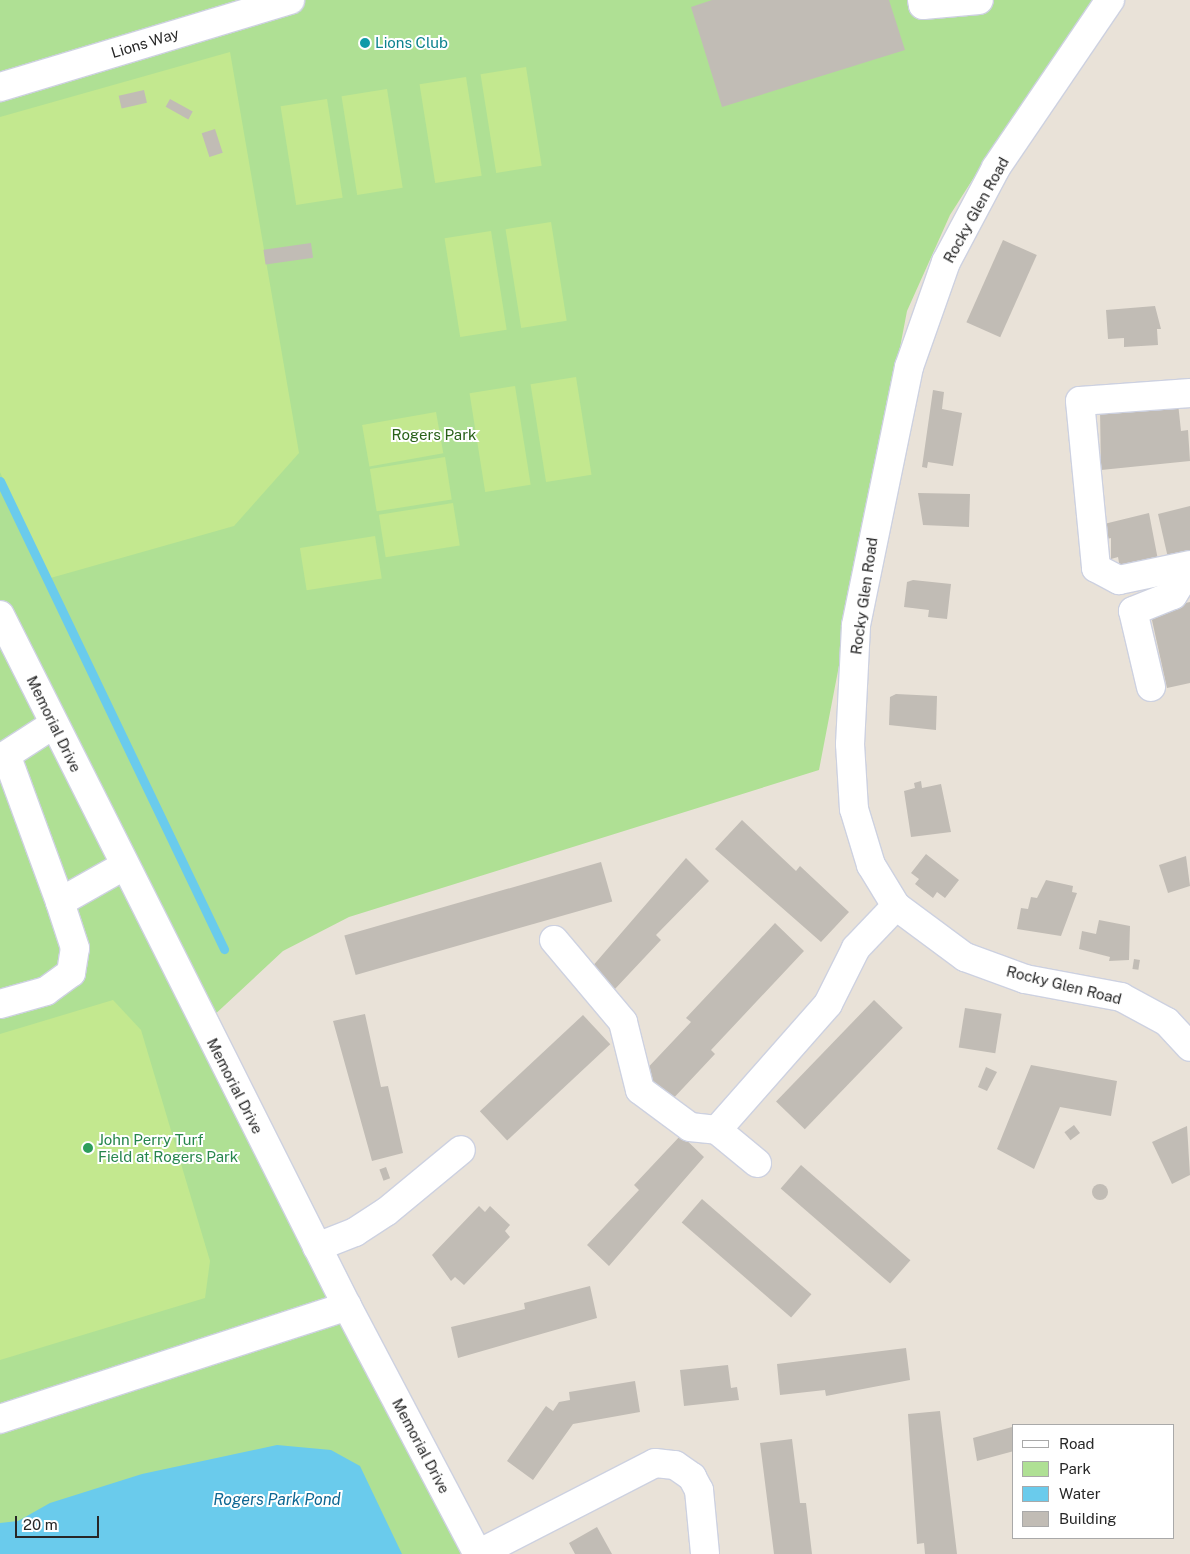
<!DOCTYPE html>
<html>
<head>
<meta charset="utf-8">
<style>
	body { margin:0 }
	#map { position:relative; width:1190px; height:1554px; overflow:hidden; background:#e9e2d8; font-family:"Public Sans",sans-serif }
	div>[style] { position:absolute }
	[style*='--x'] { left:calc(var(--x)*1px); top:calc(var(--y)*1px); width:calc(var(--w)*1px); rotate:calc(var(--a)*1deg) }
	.green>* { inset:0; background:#afe094 }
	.pitch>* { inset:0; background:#c3e88f; transform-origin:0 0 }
	.water>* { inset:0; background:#6acbec }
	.stream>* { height:9px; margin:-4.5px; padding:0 4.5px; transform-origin:4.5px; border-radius:4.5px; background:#6acbec }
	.building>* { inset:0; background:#c1bcb5; transform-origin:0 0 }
	.round { border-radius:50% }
	.roads { filter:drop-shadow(1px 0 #cdd1e0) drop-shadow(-1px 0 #cdd1e0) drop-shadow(0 1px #cdd1e0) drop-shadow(0 -1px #cdd1e0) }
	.minor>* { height:28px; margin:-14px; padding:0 14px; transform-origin:14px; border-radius:14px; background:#fff }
	.dots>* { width:14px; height:14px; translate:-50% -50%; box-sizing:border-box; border:2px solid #fff; border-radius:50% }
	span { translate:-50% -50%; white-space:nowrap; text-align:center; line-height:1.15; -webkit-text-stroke:4px #fff; paint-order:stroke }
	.street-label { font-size:15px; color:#272727 }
	.culture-label { font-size:15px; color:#0d838f }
	.left { translate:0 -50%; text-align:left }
	.park-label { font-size:15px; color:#296119 }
	.leisure-label { font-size:15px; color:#27864d }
	.water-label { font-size:16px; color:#0e6793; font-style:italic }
	.legend { position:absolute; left:1012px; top:1424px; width:162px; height:115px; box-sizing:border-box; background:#fff; border:1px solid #a9a9a9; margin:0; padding:6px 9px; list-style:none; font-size:15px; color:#272727 }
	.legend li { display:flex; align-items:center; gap:10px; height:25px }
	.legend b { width:25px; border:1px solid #a9a9a9 }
	.scale { position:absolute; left:15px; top:1516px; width:84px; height:22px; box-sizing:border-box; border:2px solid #272727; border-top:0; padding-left:6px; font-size:15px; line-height:18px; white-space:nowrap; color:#272727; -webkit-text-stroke:4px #fff; paint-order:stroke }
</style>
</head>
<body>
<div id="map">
	<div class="green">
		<div style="clip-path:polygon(0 0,1097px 0,1013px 116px,950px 215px,907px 311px,819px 770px,349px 917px,283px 951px,196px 1032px,461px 1554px,0 1554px)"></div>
	</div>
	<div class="pitch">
		<div style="clip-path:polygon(230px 52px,299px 453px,234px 526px,47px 579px,0 472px,0 117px)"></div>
		<div style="left:526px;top:67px;width:100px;height:46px;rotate:81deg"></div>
		<div style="left:466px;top:77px;width:100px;height:47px;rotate:81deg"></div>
		<div style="left:387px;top:89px;width:100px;height:46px;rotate:81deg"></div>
		<div style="left:327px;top:99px;width:100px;height:47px;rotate:81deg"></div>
		<div style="left:551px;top:222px;width:100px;height:46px;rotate:81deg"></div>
		<div style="left:491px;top:231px;width:100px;height:47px;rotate:81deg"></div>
		<div style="left:576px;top:377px;width:99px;height:46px;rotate:81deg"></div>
		<div style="left:515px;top:386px;width:100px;height:46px;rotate:81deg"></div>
		<div style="left:436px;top:412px;width:42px;height:75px;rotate:80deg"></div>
		<div style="left:445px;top:457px;width:43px;height:76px;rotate:81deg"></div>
		<div style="left:453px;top:503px;width:43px;height:75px;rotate:81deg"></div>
		<div style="left:375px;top:536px;width:43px;height:76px;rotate:81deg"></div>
		<div style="clip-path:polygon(113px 1000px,141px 1030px,210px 1261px,205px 1298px,0 1360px,0 1034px)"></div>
	</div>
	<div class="water">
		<div style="clip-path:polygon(277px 1445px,331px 1450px,360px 1466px,402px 1554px,0 1554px,0 1523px,18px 1521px,50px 1503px,142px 1474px)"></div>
	</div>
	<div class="stream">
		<div style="--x:0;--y:481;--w:519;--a:64.42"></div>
	</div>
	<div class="building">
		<div style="clip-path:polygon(712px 0,889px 0,905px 50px,722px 107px,691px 7px)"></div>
		<div style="left:144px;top:90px;width:13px;height:26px;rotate:77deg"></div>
		<div style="left:170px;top:99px;width:26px;height:9px;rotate:29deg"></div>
		<div style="left:215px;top:129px;width:25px;height:14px;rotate:72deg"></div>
		<div style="left:1003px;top:240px;width:37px;height:90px;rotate:24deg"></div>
		<div style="left:311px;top:243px;width:15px;height:48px;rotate:82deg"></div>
		<div style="clip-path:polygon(1155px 306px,1161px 329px,1157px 329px,1158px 345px,1124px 347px,1124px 338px,1108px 339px,1106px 310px)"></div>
		<div style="clip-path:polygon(933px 390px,944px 392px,942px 409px,962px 413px,953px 466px,928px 462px,927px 468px,922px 467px)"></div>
		<div style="clip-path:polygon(1178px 403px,1181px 431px,1188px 430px,1190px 461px,1101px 470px,1100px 410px)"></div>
		<div style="clip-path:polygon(918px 493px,970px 494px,969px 527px,923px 525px)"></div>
		<div style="clip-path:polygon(1190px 506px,1190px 553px,1168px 558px,1158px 514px)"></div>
		<div style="clip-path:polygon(1149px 513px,1158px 560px,1120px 568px,1118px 557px,1111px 559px,1111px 538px,1107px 539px,1104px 524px)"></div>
		<div style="clip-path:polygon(913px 580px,951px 584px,947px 619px,928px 617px,929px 610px,904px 607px,907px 582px)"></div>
		<div style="clip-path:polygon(1190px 602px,1190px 683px,1167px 688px,1150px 611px)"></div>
		<div style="clip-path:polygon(896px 694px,937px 696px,936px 730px,889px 725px,890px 697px)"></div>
		<div style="clip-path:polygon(921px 781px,922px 788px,941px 784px,951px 832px,911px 837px,904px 791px,915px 788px,914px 783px)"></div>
		<div style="clip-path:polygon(742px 820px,796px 871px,800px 866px,849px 912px,821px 942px,715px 849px)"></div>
		<div style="clip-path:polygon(926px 854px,959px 880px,945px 898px,937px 892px,933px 898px,915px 884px,919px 879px,911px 873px)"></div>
		<div style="clip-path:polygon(1186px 856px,1190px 886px,1168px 893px,1159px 865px)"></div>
		<div style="clip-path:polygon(686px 858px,709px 881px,656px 935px,661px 940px,614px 990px,591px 968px)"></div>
		<div style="left:601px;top:862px;width:41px;height:267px;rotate:74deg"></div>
		<div style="clip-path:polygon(1046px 880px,1073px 886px,1072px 892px,1077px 893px,1061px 936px,1017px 929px,1021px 908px,1028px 909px,1031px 897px,1037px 898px)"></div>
		<div style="clip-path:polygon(1099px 920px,1130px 926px,1129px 960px,1109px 961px,1110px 957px,1079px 949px,1082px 931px,1096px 934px)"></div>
		<div style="clip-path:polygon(775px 923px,804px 951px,711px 1050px,715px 1054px,669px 1103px,640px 1076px,691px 1022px,686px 1018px)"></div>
		<div style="left:1134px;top:959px;width:6px;height:10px;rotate:9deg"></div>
		<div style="left:874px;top:1000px;width:40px;height:141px;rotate:44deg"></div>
		<div style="left:965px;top:1008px;width:37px;height:40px;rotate:9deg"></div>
		<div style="clip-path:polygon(365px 1014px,381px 1087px,388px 1086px,403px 1153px,372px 1161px,333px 1021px)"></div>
		<div style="left:583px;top:1015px;width:40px;height:141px;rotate:47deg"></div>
		<div style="clip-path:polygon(1031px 1065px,1117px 1081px,1111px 1116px,1060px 1107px,1034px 1169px,997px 1149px)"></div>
		<div style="clip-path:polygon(986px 1067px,997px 1072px,987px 1091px,978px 1087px)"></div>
		<div style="left:1074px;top:1125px;width:10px;height:12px;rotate:53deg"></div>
		<div style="clip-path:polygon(1187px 1126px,1190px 1175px,1172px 1184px,1152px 1142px)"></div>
		<div style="clip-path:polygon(681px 1135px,704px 1157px,609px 1266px,587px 1245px,639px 1190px,634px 1185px)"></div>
		<div style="left:801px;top:1165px;width:145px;height:31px;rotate:41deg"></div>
		<div style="left:386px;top:1167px;width:12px;height:7px;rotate:70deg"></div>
		<div class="round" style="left:1092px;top:1184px;width:16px;height:16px"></div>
		<div style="left:702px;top:1199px;width:145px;height:31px;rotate:41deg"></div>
		<div style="clip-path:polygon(479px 1206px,485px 1212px,490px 1206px,510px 1225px,505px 1231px,510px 1237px,464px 1285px,455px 1277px,451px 1281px,432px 1255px)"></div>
		<div style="clip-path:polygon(590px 1286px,597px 1318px,458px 1358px,451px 1327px,525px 1309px,524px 1303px)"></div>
		<div style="clip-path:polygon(906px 1348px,910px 1380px,826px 1396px,825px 1390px,780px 1395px,777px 1364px)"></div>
		<div style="clip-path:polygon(728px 1365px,731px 1388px,737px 1387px,739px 1400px,684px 1406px,680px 1370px)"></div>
		<div style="clip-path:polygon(635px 1381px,640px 1412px,573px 1424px,533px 1480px,507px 1461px,546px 1406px,553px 1411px,559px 1402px,570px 1400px,569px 1392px)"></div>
		<div style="clip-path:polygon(940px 1411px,957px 1554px,925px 1554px,924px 1543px,917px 1544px,908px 1414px)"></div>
		<div style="clip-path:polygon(1012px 1427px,1014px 1451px,977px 1461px,973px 1438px)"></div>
		<div style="clip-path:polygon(792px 1439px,800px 1503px,806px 1503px,812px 1554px,774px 1554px,760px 1443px)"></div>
		<div style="clip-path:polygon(597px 1527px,612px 1554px,575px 1554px,569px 1543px)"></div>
	</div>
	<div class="roads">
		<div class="minor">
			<div style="--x:922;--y:0;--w:5;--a:79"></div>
			<div style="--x:923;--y:5;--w:56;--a:-5.1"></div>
			<div style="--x:1110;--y:0;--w:203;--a:124.2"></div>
			<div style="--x:996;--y:168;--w:106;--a:118"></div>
			<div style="--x:946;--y:262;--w:111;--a:109.4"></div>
			<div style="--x:909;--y:367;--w:264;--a:101.6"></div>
			<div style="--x:856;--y:626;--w:118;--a:92.9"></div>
			<div style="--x:850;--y:744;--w:65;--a:86.5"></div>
			<div style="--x:854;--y:809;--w:59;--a:73.1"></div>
			<div style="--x:871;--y:865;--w:48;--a:58.6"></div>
			<div style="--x:896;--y:906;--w:86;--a:36.5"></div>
			<div style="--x:965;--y:957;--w:64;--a:20.1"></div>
			<div style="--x:1025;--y:979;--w:98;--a:10.6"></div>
			<div style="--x:1121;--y:997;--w:52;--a:28.5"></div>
			<div style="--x:1167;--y:1022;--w:34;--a:47"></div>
			<div style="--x:0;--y:87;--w:303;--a:-16.7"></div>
			<div style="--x:1190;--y:393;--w:110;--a:175.8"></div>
			<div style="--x:1080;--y:401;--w:168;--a:84.5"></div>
			<div style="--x:1096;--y:568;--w:26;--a:28"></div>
			<div style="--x:1119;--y:580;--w:73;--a:-11.9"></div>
			<div style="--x:0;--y:615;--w:773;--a:63.34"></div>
			<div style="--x:347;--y:1306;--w:280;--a:62.2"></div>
			<div style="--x:1151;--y:687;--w:78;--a:-103.3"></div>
			<div style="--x:1133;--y:611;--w:43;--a:-21.8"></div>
			<div style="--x:1173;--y:595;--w:32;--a:-58"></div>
			<div style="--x:7;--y:757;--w:154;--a:69.9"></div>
			<div style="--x:0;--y:759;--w:64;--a:-32.9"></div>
			<div style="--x:554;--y:940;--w:107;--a:49.9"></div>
			<div style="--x:623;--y:1022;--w:70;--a:76"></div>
			<div style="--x:640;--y:1090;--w:62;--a:36.5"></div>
			<div style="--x:690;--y:1127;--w:27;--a:6"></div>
			<div style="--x:0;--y:1004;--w:48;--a:-15.8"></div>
			<div style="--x:46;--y:991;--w:31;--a:-36"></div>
			<div style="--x:71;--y:973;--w:25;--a:-81"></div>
			<div style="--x:75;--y:948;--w:48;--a:-108.1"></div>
			<div style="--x:60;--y:902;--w:73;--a:-29.4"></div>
			<div style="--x:757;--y:1163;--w:52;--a:-140.5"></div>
			<div style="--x:717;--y:1130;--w:168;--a:-48.6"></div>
			<div style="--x:828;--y:1004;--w:63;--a:-63.4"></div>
			<div style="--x:856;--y:948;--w:58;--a:-46.4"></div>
			<div style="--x:317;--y:1247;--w:41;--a:-21.5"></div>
			<div style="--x:355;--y:1232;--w:37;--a:-33"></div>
			<div style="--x:386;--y:1212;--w:97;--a:-39.6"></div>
			<div style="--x:0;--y:1419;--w:365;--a:-18"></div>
			<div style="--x:478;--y:1554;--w:199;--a:-27.2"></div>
			<div style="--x:655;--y:1463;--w:20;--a:6"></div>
			<div style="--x:675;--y:1465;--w:21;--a:35"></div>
			<div style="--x:692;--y:1477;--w:15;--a:62"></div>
			<div style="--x:699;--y:1490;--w:64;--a:84.6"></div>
		</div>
	</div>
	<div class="dots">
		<div style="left:365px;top:43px;background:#0f9aa8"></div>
		<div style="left:88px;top:1148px;background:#2e9e5b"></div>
	</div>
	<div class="street-label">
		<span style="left:145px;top:43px;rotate:-17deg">Lions Way</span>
		<span style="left:976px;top:210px;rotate:-61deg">Rocky Glen Road</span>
		<span style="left:864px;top:596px;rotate:-82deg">Rocky Glen Road</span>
		<span style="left:54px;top:724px;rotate:64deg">Memorial Drive</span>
		<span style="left:1064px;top:985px;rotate:14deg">Rocky Glen Road</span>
		<span style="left:235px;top:1086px;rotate:63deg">Memorial Drive</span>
		<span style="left:421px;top:1446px;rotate:62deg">Memorial Drive</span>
	</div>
	<div class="culture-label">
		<span class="left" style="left:375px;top:43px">Lions Club</span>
	</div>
	<div class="park-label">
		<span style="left:434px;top:435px">Rogers Park</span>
	</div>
	<div class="leisure-label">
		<span class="left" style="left:98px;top:1148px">John Perry Turf<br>Field at Rogers Park</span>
	</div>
	<div class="water-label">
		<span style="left:277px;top:1500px">Rogers Park Pond</span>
	</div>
	<ul class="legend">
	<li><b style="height:6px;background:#fff"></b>Road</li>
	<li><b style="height:14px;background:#afe094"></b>Park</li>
	<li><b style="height:14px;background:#6acbec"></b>Water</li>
	<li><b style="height:14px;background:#c1bcb5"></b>Building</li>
	</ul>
	<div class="scale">20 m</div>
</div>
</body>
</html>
